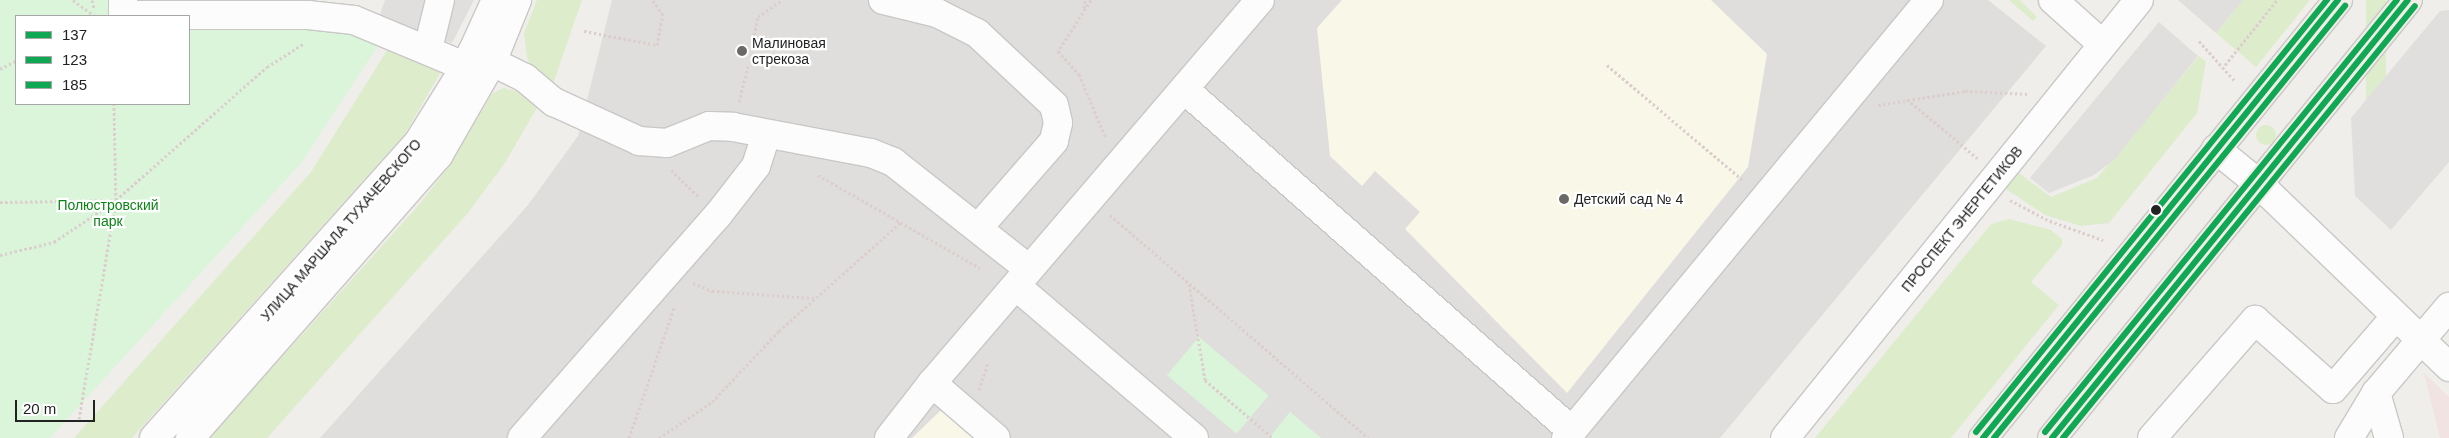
<!DOCTYPE html>
<html>
<head>
<meta charset="utf-8">
<style>
	body { margin:0 }
	#map { position:relative; width:2449px; height:438px; overflow:hidden; background:#f0eeeb; font-family:Arial,sans-serif }
	div>[style] { position:absolute }
	[style*='--x'] { left:calc(var(--x)*1px); top:calc(var(--y)*1px); width:calc(var(--w)*1px); rotate:calc(var(--a)*1deg) }
	.residential>* { inset:0; background:#dfdedc }
	.commercial>* { inset:0; background:#f1e3e1 }
	.education>* { inset:0; background:#f8f7e8 }
	.grass>* { inset:0; background:#ddeccb; transform-origin:0 0 }
	.round { border-radius:50% }
	.park>* { inset:0; background:#daf5da; transform-origin:0 0 }
	.parking>* { inset:0; background:#e0dfde }
	.path>* { height:3px; margin-top:-1.5px; transform-origin:0; background:repeating-linear-gradient(90deg,#dccecd 0 2.5px,transparent 0 5px) }
	.roads { filter:drop-shadow(1px 0 #c9c8c7) drop-shadow(-1px 0 #c9c8c7) drop-shadow(0 1px #c9c8c7) drop-shadow(0 -1px #c9c8c7) }
	.minor>* { height:28px; margin:-14px; padding:0 14px; transform-origin:14px; border-radius:14px; background:#fdfcfc }
	.major>* { height:28px; margin:-14px; padding:0 14px; transform-origin:14px; border-radius:14px; background:#f3ede7 }
	.bus-1>* { height:6px; margin:-3px; padding:0 3px; transform-origin:3px; border-radius:3px; background:#10a855 }
	.bus-2>* { height:6px; margin:-3px; padding:0 3px; transform-origin:3px; border-radius:3px; background:#10a855 }
	.bus-3>* { height:6px; margin:-3px; padding:0 3px; transform-origin:3px; border-radius:3px; background:#10a855 }
	.dots>* { width:14px; height:14px; translate:-50% -50%; box-sizing:border-box; border:2px solid #fff; border-radius:50% }
	span { translate:-50% -50%; white-space:nowrap; text-align:center; line-height:1.15; -webkit-text-stroke:4.5px #fff; paint-order:stroke }
	.poi-label { font-size:14px; color:#222 }
	.left { translate:0 -50%; text-align:left }
	.park-label { font-size:14px; color:#0c8416 }
	.street-label { font-size:14px; color:#222 }
	.legend { position:absolute; left:15px; top:15px; width:175px; height:90px; box-sizing:border-box; background:#fff; border:1px solid #a7a7a7; margin:0; padding:6px 9px; list-style:none; font-size:15px; color:#222 }
	.legend li { display:flex; align-items:center; gap:10px; height:25px }
	.legend b { width:25px; border:1px solid #a7a7a7 }
	.scale { position:absolute; left:15px; top:400px; width:80px; height:22px; box-sizing:border-box; border:2px solid #222; border-top:0; padding-left:6px; font-size:15px; line-height:18px; white-space:nowrap; color:#222; -webkit-text-stroke:4px #fff; paint-order:stroke }
</style>
</head>
<body>
<div id="map">
	<div class="residential">
		<div style="clip-path:polygon(612px 0,1988px 0,2046px 46px,1720px 438px,320px 438px,528px 205px,578px 136px)"></div>
	</div>
	<div class="commercial">
		<div style="clip-path:polygon(2424px 373px,2449px 397px,2449px 438px,2440px 438px)"></div>
	</div>
	<div class="education">
		<div style="clip-path:polygon(1342px 0,1711px 0,1767px 54px,1748px 167px,1567px 393px,1405px 229px,1420px 212px,1375px 171px,1362px 186px,1330px 156px,1317px 28px)"></div>
		<div style="clip-path:polygon(940px 411px,952px 415px,979px 438px,912px 438px)"></div>
	</div>
	<div class="grass">
		<div style="clip-path:polygon(537px 0,582px 0,552px 87px,534px 72px,527px 58px,524px 33px)"></div>
		<div style="clip-path:polygon(2009px 0,2020px 0,2037px 17px,2033px 21px)"></div>
		<div style="clip-path:polygon(2243px 0,2310px 0,2256px 67px,2216px 33px)"></div>
		<div style="left:2366px;top:0;width:20px;height:136px"></div>
		<div style="clip-path:polygon(391px 44px,442px 70px,405px 134px,132px 438px,74px 438px,311px 172px)"></div>
		<div style="clip-path:polygon(2199px 56px,2206px 62px,2197px 113px,2109px 223px,2081px 226px,2045px 215px,2006px 189px,2019px 173px,2051px 197px,2097px 178px)"></div>
		<div style="clip-path:polygon(503px 88px,525px 93px,538px 106px,505px 163px,467px 214px,267px 438px,209px 438px,418px 206px,450px 165px,492px 94px)"></div>
		<div class="round" style="left:2256px;top:125px;width:20px;height:20px"></div>
		<div style="clip-path:polygon(2009px 219px,2051px 230px,2062px 239px,2062px 245px,2031px 282px,2059px 305px,1951px 438px,1815px 438px,1991px 224px)"></div>
	</div>
	<div class="park">
		<div style="clip-path:polygon(0 0,111px 0,111px 16px,16px 16px,16px 104px,189px 104px,189px 25px,323px 23px,381px 41px,301px 163px,50px 438px,0 438px)"></div>
		<div style="left:1199px;top:337px;width:91px;height:50px;rotate:40deg"></div>
		<div style="clip-path:polygon(1290px 412px,1321px 438px,1269px 438px)"></div>
	</div>
	<div class="parking">
		<div style="clip-path:polygon(385px 0,474px 0,452px 43px,377px 23px)"></div>
		<div style="clip-path:polygon(2178px 0,2243px 0,2216px 33px)"></div>
		<div style="clip-path:polygon(2449px 10px,2449px 162px,2391px 230px,2355px 196px,2351px 118px,2440px 11px)"></div>
		<div style="clip-path:polygon(2159px 22px,2198px 56px,2115px 159px,2094px 175px,2049px 193px,2030px 178px)"></div>
	</div>
	<div class="path">
		<div style="--x:73;--y:0;--w:27;--a:36"></div>
		<div style="--x:92;--y:0;--w:9;--a:77"></div>
		<div style="--x:1091;--y:0;--w:61;--a:122.9"></div>
		<div style="--x:1058;--y:51;--w:31;--a:48"></div>
		<div style="--x:1079;--y:74;--w:70;--a:67.4"></div>
		<div style="--x:1084;--y:8;--w:8;--a:-83"></div>
		<div style="--x:584;--y:31;--w:74;--a:10.9"></div>
		<div style="--x:657;--y:45;--w:31;--a:-79"></div>
		<div style="--x:663;--y:15;--w:18;--a:-124"></div>
		<div style="--x:753;--y:40;--w:24;--a:-78"></div>
		<div style="--x:758;--y:17;--w:29;--a:-35"></div>
		<div style="--x:2199;--y:41;--w:54;--a:48"></div>
		<div style="--x:1607;--y:65;--w:180;--a:40.3"></div>
		<div style="--x:2225;--y:65;--w:83;--a:-51.3"></div>
		<div style="--x:0;--y:69;--w:18;--a:-27"></div>
		<div style="--x:1907;--y:99;--w:92;--a:40.1"></div>
		<div style="--x:739;--y:102;--w:37;--a:-76"></div>
		<div style="--x:1878;--y:105;--w:88;--a:-9.1"></div>
		<div style="--x:1965;--y:91;--w:63;--a:2.7"></div>
		<div style="--x:671;--y:170;--w:39;--a:44"></div>
		<div style="--x:818;--y:175;--w:187;--a:29.9"></div>
		<div style="--x:2010;--y:200;--w:40;--a:28"></div>
		<div style="--x:2045;--y:219;--w:62;--a:19.9"></div>
		<div style="--x:0;--y:202;--w:116;--a:-1"></div>
		<div style="--x:1110;--y:215;--w:341;--a:40.8"></div>
		<div style="--x:0;--y:255;--w:56;--a:-13.5"></div>
		<div style="--x:54;--y:242;--w:75;--a:-34.1"></div>
		<div style="--x:116;--y:200;--w:201;--a:-41.4"></div>
		<div style="--x:267;--y:67;--w:43;--a:-32.6"></div>
		<div style="--x:693;--y:283;--w:21;--a:23"></div>
		<div style="--x:712;--y:291;--w:103;--a:3.9"></div>
		<div style="--x:1189;--y:284;--w:97;--a:80.5"></div>
		<div style="--x:1205;--y:380;--w:89;--a:40.5"></div>
		<div style="--x:979;--y:390;--w:29;--a:-72"></div>
		<div style="--x:79;--y:419;--w:222;--a:-80.4"></div>
		<div style="--x:116;--y:200;--w:96;--a:-91.2"></div>
		<div style="--x:629;--y:438;--w:138;--a:-70.9"></div>
		<div style="--x:659;--y:438;--w:64;--a:-34.2"></div>
		<div style="--x:712;--y:402;--w:98;--a:-46.7"></div>
		<div style="--x:779;--y:331;--w:165;--a:-41.8"></div>
	</div>
	<div class="roads">
		<div class="minor">
			<div style="--x:123;--y:0;--w:15;--a:90"></div>
			<div style="--x:123;--y:15;--w:185;--a:0"></div>
			<div style="--x:308;--y:15;--w:46;--a:6.2"></div>
			<div style="--x:354;--y:20;--w:140;--a:22.7"></div>
			<div style="--x:883;--y:0;--w:56;--a:13.5"></div>
			<div style="--x:937;--y:13;--w:45;--a:26.6"></div>
			<div style="--x:977;--y:33;--w:105;--a:43.1"></div>
			<div style="--x:1054;--y:105;--w:18;--a:77"></div>
			<div style="--x:1058;--y:123;--w:18;--a:103"></div>
			<div style="--x:1054;--y:141;--w:114;--a:131.1"></div>
			<div style="--x:2053;--y:0;--w:66;--a:41.9"></div>
			<div style="--x:428;--y:49;--w:50;--a:-76.2"></div>
			<div style="--x:472;--y:52;--w:59;--a:26.1"></div>
			<div style="--x:525;--y:78;--w:38;--a:40"></div>
			<div style="--x:554;--y:102;--w:94;--a:24.6"></div>
			<div style="--x:639;--y:141;--w:28;--a:4"></div>
			<div style="--x:667;--y:143;--w:45;--a:-22"></div>
			<div style="--x:709;--y:126;--w:24;--a:2"></div>
			<div style="--x:733;--y:127;--w:140;--a:10.7"></div>
			<div style="--x:871;--y:153;--w:24;--a:22"></div>
			<div style="--x:893;--y:162;--w:173;--a:38.2"></div>
			<div style="--x:1184;--y:89;--w:517;--a:41.39"></div>
			<div style="--x:2216;--y:149;--w:55;--a:39.1"></div>
			<div style="--x:2259;--y:184;--w:264;--a:43.9"></div>
			<div style="--x:1016;--y:286;--w:234;--a:40.5"></div>
			<div style="--x:932;--y:383;--w:504;--a:-49.42"></div>
			<div style="--x:154;--y:438;--w:396;--a:-48.2"></div>
			<div style="--x:418;--y:143;--w:91;--a:-58.1"></div>
			<div style="--x:466;--y:66;--w:72;--a:-65.6"></div>
			<div style="--x:190;--y:438;--w:376;--a:-48.7"></div>
			<div style="--x:438;--y:156;--w:108;--a:-60.1"></div>
			<div style="--x:492;--y:62;--w:67;--a:-68"></div>
			<div style="--x:522;--y:438;--w:297;--a:-48.7"></div>
			<div style="--x:718;--y:215;--w:62;--a:-52.2"></div>
			<div style="--x:756;--y:166;--w:32;--a:-72"></div>
			<div style="--x:889;--y:438;--w:70;--a:-52"></div>
			<div style="--x:932;--y:383;--w:84;--a:40.7"></div>
			<div style="--x:1566;--y:438;--w:569;--a:-50.35"></div>
			<div style="--x:1785;--y:438;--w:563;--a:-51.05"></div>
			<div style="--x:2152;--y:438;--w:157;--a:-48.9"></div>
			<div style="--x:2255;--y:320;--w:104;--a:41.5"></div>
			<div style="--x:2333;--y:389;--w:96;--a:-49.2"></div>
			<div style="--x:2349;--y:438;--w:52;--a:-59"></div>
			<div style="--x:2389;--y:438;--w:47;--a:-106.1"></div>
			<div style="--x:2376;--y:393;--w:113;--a:-49.7"></div>
		</div>
		<div class="major">
			<div style="--x:1983;--y:438;--w:564;--a:-50.98"></div>
			<div style="--x:2052;--y:438;--w:564;--a:-50.9"></div>
		</div>
	</div>
	<div class="bus-1">
		<div style="--x:1983;--y:438;--w:564;--a:-50.98"></div>
		<div style="--x:2052;--y:438;--w:564;--a:-50.9"></div>
	</div>
	<div class="bus-2">
		<div style="--x:1994;--y:438;--w:557;--a:-50.91"></div>
		<div style="--x:2063;--y:438;--w:557;--a:-50.83"></div>
	</div>
	<div class="bus-3">
		<div style="--x:1976;--y:432;--w:557;--a:-50.91"></div>
		<div style="--x:2045;--y:432;--w:557;--a:-50.83"></div>
	</div>
	<div class="dots">
		<div style="left:742px;top:51px;background:#6a6968"></div>
		<div style="left:1564px;top:199px;background:#6a6968"></div>
		<div style="left:2156px;top:210px;background:#222"></div>
	</div>
	<div class="poi-label">
		<span class="left" style="left:752px;top:51px">Малиновая<br>стрекоза</span>
		<span class="left" style="left:1574px;top:199px">Детский сад № 4</span>
	</div>
	<div class="park-label">
		<span style="left:108px;top:213px">Полюстровский<br>парк</span>
	</div>
	<div class="street-label">
		<span style="left:1962px;top:219px;rotate:-51deg">ПРОСПЕКТ ЭНЕРГЕТИКОВ</span>
		<span style="left:341px;top:230px;rotate:-49deg">УЛИЦА МАРШАЛА ТУХАЧЕВСКОГО</span>
	</div>
	<ul class="legend">
	<li><b style="height:6px;background:#10a855"></b>137</li>
	<li><b style="height:6px;background:#10a855"></b>123</li>
	<li><b style="height:6px;background:#10a855"></b>185</li>
	</ul>
	<div class="scale">20 m</div>
</div>
</body>
</html>
